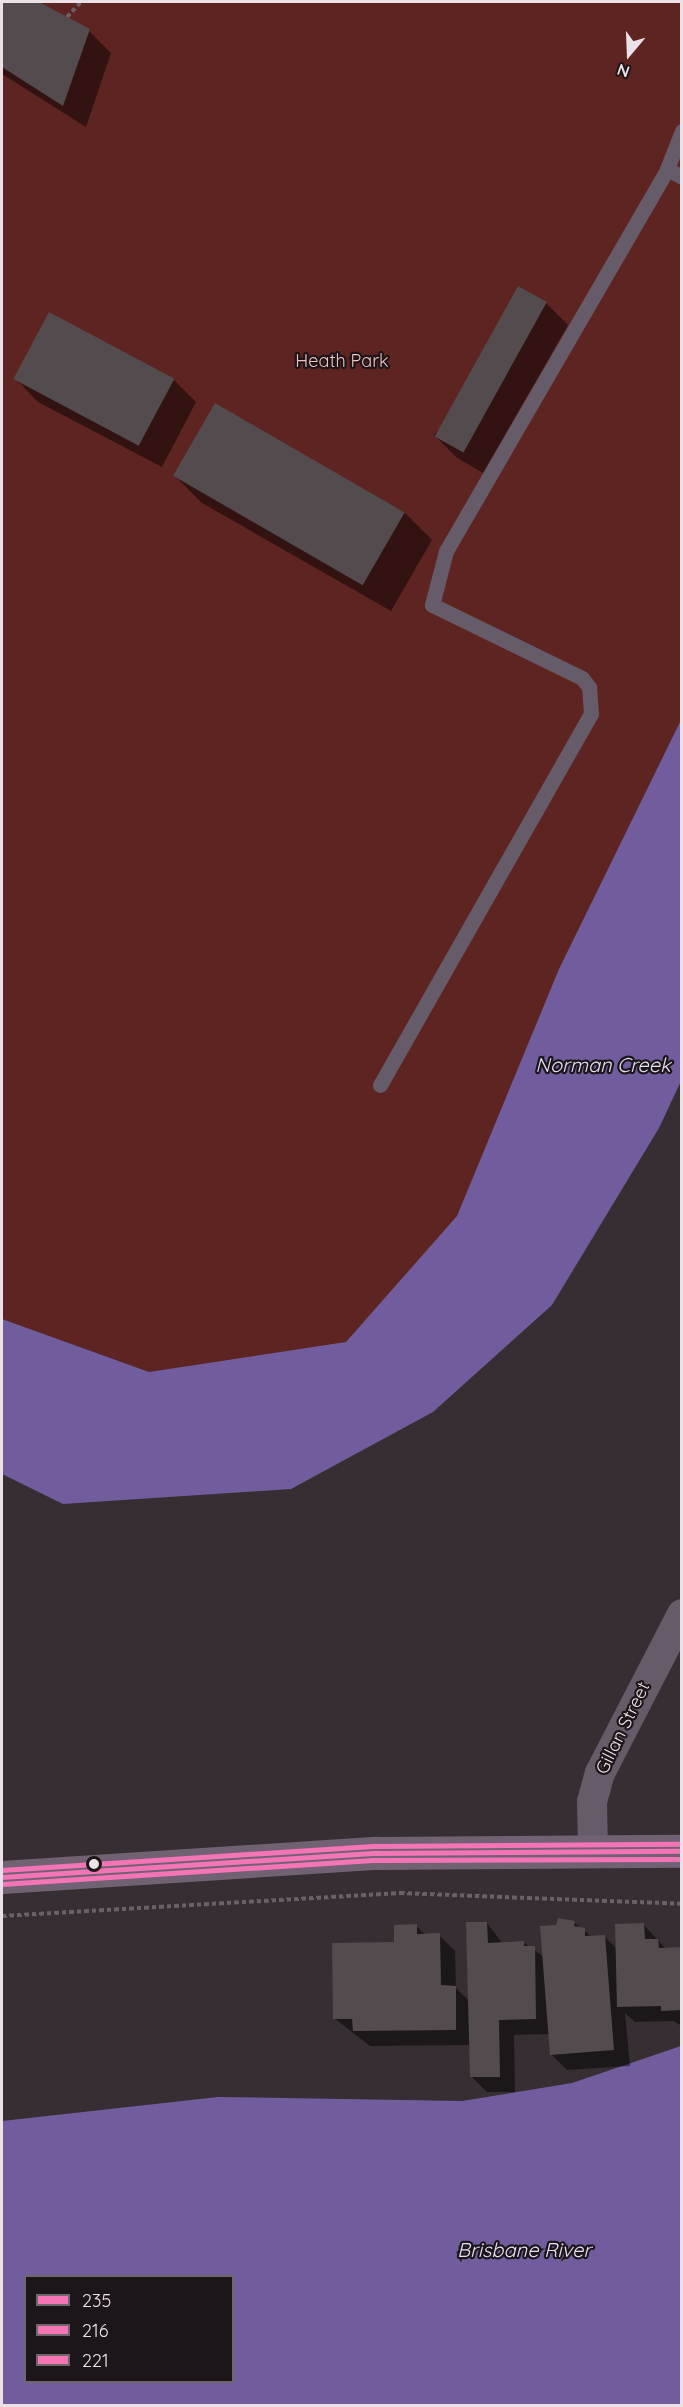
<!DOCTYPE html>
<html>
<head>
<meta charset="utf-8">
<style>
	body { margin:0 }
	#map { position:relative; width:683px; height:2407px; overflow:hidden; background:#362e32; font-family:Quicksand,sans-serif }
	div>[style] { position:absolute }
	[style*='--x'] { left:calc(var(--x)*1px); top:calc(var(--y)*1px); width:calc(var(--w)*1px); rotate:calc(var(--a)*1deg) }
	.green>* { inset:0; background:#5e2422 }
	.water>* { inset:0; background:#715d9d }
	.shadow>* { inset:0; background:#0007 }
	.building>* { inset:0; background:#534b4e; transform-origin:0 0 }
	.path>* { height:4px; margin-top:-2px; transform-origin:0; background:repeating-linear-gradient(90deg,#696069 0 4.5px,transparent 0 7.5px) }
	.lane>* { height:15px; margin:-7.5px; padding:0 7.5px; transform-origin:7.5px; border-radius:7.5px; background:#665b68 }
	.street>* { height:30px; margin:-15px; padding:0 15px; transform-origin:15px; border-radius:15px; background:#665b68 }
	.primary>* { height:33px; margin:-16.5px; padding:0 16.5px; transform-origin:16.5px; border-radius:16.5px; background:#716273 }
	.bus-1>* { height:4.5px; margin:-2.25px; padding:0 2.25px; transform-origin:2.25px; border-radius:2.25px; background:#f474b5 }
	.bus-2>* { height:4.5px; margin:-2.25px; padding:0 2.25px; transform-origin:2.25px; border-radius:2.25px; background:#f474b5 }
	.bus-3>* { height:4.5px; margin:-2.25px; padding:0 2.25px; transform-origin:2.25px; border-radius:2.25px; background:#f474b5 }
	.dots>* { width:16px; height:16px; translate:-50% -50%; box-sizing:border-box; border:3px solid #1c1519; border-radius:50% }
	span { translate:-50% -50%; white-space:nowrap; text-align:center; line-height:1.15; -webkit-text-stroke:4.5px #1c1519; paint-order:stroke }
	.park-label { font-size:18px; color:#f2c2bc }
	.street-label { font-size:18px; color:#ebe1e7 }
	.water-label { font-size:20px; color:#e5e1f5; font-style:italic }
	.frame { position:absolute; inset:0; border:3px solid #ebe1e7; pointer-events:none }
	.legend { position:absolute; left:24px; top:2275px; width:210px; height:108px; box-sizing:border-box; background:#1c1519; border:2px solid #6f676b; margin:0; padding:8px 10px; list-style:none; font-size:18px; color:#ebe1e7 }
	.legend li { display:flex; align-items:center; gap:12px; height:30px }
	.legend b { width:30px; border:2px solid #6f676b }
	.north { position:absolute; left:599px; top:24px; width:60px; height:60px; -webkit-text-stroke:4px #1c1519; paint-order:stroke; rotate:199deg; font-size:16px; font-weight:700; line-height:24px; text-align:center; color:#ebe1e7 }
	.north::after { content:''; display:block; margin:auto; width:21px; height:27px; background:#ebe1e7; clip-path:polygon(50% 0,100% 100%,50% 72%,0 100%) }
</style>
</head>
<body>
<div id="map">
	<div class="green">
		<div style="clip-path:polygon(2px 2px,681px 2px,681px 720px,559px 969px,457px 1217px,346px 1343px,149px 1372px,2px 1319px)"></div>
	</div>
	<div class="water">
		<div style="clip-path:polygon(681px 720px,681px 1081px,659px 1128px,552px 1305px,433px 1412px,291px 1489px,63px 1504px,2px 1474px,2px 1319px,149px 1372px,346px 1342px,457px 1216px,559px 969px)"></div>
		<div style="clip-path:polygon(evenodd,681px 2046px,681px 2405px,2px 2405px,2px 2121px,218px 2097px,462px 2101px,572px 2083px,681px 2046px,26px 2276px,232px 2276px,232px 2382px,26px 2382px,26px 2276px)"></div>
	</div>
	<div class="shadow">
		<div style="clip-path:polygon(2px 2px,36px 2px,89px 31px,111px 53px,86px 127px,2px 74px)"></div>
		<div style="clip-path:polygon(546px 303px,568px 325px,483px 473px,456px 457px,434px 435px)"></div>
		<div style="clip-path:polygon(16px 379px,174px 380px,196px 402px,162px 467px,38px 402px)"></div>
		<div style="clip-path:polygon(216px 405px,405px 513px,432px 540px,391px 611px,202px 503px,175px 476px)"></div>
		<div style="clip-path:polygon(559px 1919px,575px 1923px,592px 1937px,604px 1936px,617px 1949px,644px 1925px,666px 1949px,682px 1948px,682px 2026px,673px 2021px,635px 2022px,625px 2013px,630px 2066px,567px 2070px,551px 2054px,550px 2034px,514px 2035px,515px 2092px,487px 2092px,472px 2077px,471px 2045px,370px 2046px,334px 2018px,396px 1944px,416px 1926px,426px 1935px,439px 1935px,455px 1951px,456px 1988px,470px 2002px,487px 1923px,503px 1944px,524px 1943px,544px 1957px)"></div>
	</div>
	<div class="building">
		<div style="clip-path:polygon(2px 2px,39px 2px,90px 29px,63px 106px,2px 67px)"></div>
		<div style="left:518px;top:286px;width:33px;height:172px;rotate:29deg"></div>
		<div style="left:49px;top:312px;width:142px;height:76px;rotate:28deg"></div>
		<div style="left:215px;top:403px;width:219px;height:84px;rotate:30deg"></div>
		<div style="clip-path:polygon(558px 1918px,575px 1921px,574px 1926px,585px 1928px,585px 1936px,605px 1935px,614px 2050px,550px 2055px,540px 1926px,556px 1925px)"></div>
		<div style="clip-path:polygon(466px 1922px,487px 1922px,488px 1943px,524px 1941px,524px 1946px,535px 1946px,536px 2019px,499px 2020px,500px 2077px,470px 2077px)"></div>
		<div style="clip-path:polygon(644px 1923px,645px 1939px,658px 1939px,659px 1948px,682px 1947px,682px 2010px,661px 2011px,661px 2006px,617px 2007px,615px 1924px)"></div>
		<div style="clip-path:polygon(417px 1924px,417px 1934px,440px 1933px,441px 1985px,456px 1986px,456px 2030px,353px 2031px,352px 2019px,333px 2019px,332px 1943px,394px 1942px,394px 1925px)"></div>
	</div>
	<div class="path">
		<div style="--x:67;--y:17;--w:21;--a:-47"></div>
		<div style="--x:2;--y:1916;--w:399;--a:-3.3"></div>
		<div style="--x:400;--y:1893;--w:282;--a:2.2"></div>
	</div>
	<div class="lane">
		<div style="--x:667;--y:169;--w:17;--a:28"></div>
		<div style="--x:380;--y:1085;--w:427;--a:-60.4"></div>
		<div style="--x:591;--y:714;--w:27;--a:-94"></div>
		<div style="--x:589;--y:687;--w:11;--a:-128"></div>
		<div style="--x:582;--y:678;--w:167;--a:-154"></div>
		<div style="--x:432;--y:605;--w:56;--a:-75.5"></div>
		<div style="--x:446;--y:551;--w:441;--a:-59.9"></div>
		<div style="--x:667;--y:169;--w:41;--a:-68.5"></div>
	</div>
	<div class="street">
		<div style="--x:593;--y:1850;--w:48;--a:-91.2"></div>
		<div style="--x:592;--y:1802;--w:30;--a:-75"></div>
		<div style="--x:600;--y:1773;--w:179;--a:-62.7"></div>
	</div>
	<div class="primary">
		<div style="--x:2;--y:1877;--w:375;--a:-3.7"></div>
		<div style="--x:376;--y:1853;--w:306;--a:-0.4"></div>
	</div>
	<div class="bus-1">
		<div style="--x:2;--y:1877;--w:375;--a:-3.7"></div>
		<div style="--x:376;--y:1853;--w:306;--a:-0.4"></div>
	</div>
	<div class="bus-2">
		<div style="--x:2;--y:1884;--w:375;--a:-3.7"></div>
		<div style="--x:376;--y:1860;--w:306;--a:-0.2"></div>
	</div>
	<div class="bus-3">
		<div style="--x:2;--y:1870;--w:375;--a:-3.7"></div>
		<div style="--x:376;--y:1846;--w:306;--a:-0.4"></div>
	</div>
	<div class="dots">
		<div style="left:94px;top:1864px;background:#ebe1e7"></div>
	</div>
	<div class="park-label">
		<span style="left:342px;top:361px">Heath Park</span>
	</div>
	<div class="street-label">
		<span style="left:623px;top:1728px;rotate:-64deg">Gillan Street</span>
	</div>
	<div class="water-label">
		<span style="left:603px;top:1064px">Norman Creek</span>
		<span style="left:524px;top:2249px">Brisbane River</span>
	</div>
	<div class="frame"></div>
	<ul class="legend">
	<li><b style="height:8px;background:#f474b5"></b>235</li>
	<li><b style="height:8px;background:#f474b5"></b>216</li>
	<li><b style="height:8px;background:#f474b5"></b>221</li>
	</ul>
	<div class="north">N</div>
</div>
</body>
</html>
